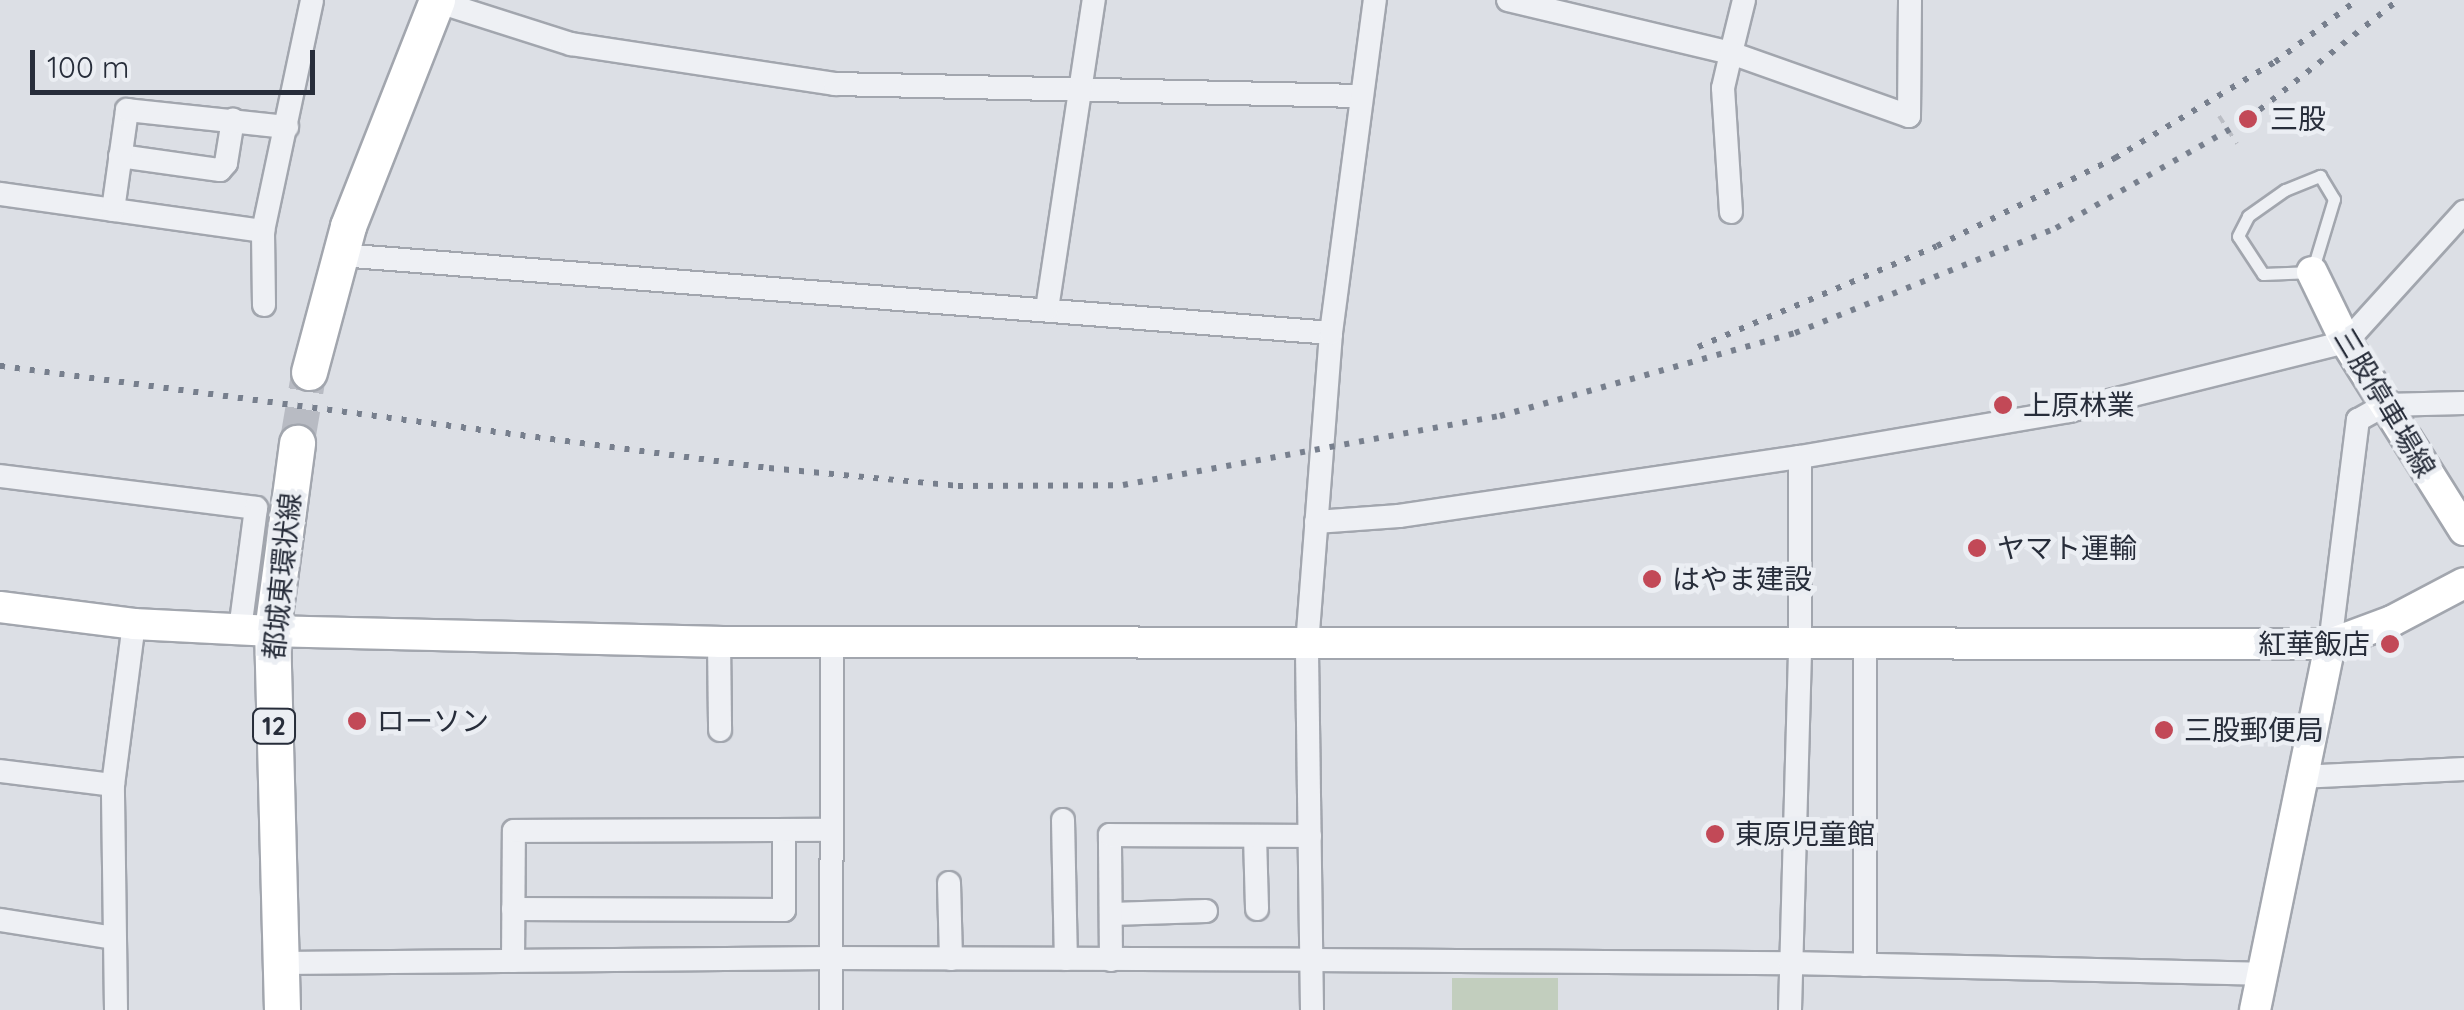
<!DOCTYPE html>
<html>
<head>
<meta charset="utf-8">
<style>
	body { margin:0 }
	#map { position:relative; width:2464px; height:1010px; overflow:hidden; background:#dcdfe5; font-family:Quicksand,"Noto Sans JP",sans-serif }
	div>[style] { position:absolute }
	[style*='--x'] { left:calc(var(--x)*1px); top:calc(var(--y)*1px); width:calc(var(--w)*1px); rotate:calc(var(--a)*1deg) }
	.green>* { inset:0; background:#c2cebe; transform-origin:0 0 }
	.primary-tunnel>* { height:35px; margin-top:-17.5px; transform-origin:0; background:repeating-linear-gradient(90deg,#b8bbc3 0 35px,transparent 0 53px) }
	.path>* { height:4px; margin-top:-2px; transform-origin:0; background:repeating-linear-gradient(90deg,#babdc4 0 8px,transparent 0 16px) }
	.roads { filter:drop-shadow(2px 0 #a2a6ae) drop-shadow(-2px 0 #a2a6ae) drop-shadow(0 2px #a2a6ae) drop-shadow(0 -2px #a2a6ae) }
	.lane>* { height:11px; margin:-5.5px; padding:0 5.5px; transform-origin:5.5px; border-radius:5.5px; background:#eef0f4 }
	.street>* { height:22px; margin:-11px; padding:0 11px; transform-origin:11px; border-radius:11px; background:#eef0f4 }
	.secondary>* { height:30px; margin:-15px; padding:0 15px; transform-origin:15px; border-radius:15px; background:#fff }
	.primary>* { height:35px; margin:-17.5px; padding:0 17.5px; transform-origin:17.5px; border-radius:17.5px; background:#fff }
	.rail>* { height:6px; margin-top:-3px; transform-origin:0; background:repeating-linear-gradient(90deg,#777f8d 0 5px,transparent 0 15px) }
	.dots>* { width:28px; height:28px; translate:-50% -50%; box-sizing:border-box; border:5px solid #ebeef3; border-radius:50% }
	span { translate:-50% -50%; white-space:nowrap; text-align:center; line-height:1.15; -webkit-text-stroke:9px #ebeef3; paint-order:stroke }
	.shield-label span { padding:2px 8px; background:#ebeef3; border:2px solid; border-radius:8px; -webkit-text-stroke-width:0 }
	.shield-label { font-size:25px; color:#272d3a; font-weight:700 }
	.poi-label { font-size:28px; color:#272d3a }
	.left { translate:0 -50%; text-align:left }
	.right { translate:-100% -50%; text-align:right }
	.street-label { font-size:28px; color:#272d3a }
	.scale { position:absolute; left:30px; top:50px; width:285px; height:45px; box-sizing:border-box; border:5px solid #272d3a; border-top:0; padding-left:12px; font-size:30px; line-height:35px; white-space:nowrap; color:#272d3a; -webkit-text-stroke:8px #ebeef3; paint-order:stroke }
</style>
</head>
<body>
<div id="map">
	<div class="green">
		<div style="left:1558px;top:978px;width:32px;height:106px;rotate:90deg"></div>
	</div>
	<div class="primary-tunnel">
		<div style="--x:297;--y:443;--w:72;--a:-80.4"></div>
	</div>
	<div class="path">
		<div style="--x:2219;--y:116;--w:33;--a:57"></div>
	</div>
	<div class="roads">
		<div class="lane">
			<div style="--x:2320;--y:176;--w:27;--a:59"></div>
			<div style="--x:2334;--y:199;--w:76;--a:106.8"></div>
			<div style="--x:2312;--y:272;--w:49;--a:177.7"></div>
			<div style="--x:2263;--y:274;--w:45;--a:-123.3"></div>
			<div style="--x:2238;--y:236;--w:22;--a:-63"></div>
			<div style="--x:2248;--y:216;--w:45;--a:-35.1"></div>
			<div style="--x:2285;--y:190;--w:38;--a:-22"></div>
		</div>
		<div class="street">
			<div style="--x:1508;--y:0;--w:229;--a:13.4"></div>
			<div style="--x:1731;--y:53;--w:55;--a:-76.2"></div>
			<div style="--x:436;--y:1;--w:142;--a:17.7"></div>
			<div style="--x:571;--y:44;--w:267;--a:8.6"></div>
			<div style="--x:835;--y:84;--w:526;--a:1.31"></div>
			<div style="--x:120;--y:156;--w:101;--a:8"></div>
			<div style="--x:220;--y:170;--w:9;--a:-49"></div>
			<div style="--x:226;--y:163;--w:44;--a:-80.8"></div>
			<div style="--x:0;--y:194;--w:266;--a:8"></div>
			<div style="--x:113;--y:210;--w:101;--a:-82"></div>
			<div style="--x:127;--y:110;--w:161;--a:6.1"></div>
			<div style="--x:1731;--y:212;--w:124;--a:-93.7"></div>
			<div style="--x:1723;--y:88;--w:36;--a:-77"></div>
			<div style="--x:1731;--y:53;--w:189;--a:19.5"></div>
			<div style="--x:1909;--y:116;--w:116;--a:-89.5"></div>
			<div style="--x:340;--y:255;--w:994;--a:4.5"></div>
			<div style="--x:264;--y:305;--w:74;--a:-90.8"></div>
			<div style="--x:263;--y:231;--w:236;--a:-78"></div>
			<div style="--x:1047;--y:309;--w:313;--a:-81.4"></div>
			<div style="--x:0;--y:476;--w:258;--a:7.1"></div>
			<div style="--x:256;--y:508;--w:122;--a:97.5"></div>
			<div style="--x:1316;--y:522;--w:83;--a:-4.1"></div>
			<div style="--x:1399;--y:516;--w:405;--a:-8.4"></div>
			<div style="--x:1800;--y:457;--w:273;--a:-9.7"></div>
			<div style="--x:2069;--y:411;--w:285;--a:-14"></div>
			<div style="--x:2346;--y:342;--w:176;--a:-47.8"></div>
			<div style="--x:719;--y:642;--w:88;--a:89.3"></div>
			<div style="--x:2330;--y:644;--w:226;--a:-82.9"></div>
			<div style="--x:2358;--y:420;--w:31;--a:-29"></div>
			<div style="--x:2385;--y:405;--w:79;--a:-1.5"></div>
			<div style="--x:0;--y:771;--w:114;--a:7.1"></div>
			<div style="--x:2300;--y:777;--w:164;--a:-2.8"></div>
			<div style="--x:1063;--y:820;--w:139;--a:88.8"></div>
			<div style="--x:1255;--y:836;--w:73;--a:88.4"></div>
			<div style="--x:949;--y:883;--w:76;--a:88.5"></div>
			<div style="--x:513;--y:909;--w:271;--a:0.2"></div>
			<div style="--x:784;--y:910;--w:80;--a:-90"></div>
			<div style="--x:1111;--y:914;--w:95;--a:-1.8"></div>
			<div style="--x:0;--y:920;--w:115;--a:9"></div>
			<div style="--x:1111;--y:960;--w:125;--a:-90.5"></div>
			<div style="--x:1110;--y:835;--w:200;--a:0.3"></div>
			<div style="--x:513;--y:961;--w:130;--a:-89.6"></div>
			<div style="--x:514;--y:831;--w:317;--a:-0.2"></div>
			<div style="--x:281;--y:963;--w:549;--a:-0.52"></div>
			<div style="--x:830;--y:958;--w:481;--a:0.2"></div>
			<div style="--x:1311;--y:960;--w:479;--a:0.4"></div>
			<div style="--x:1790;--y:963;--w:470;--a:1.3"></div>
			<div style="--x:1865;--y:965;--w:319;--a:-90"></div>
			<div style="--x:116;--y:1010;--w:225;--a:-90.8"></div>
			<div style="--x:113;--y:785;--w:162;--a:-82.6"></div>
			<div style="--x:831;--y:1010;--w:368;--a:-89.8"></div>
			<div style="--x:1312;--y:1010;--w:365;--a:-90.8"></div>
			<div style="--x:1307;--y:645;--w:313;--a:-85.6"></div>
			<div style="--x:1331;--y:333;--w:336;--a:-82.5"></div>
			<div style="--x:1790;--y:1010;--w:364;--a:-88.4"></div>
			<div style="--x:1800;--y:646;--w:189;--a:-90"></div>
		</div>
		<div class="secondary">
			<div style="--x:2312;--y:272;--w:78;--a:64.1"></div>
			<div style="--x:2346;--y:342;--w:222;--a:57.9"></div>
			<div style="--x:0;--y:607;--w:135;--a:7.2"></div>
			<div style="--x:134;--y:624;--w:138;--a:2.9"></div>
			<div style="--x:272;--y:631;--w:447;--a:1.4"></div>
			<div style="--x:719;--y:642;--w:1611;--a:0.07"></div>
			<div style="--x:2330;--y:644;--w:66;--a:-20.4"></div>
			<div style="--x:2392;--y:621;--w:81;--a:-27.8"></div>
			<div style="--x:2255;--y:1010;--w:374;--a:-78.4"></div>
		</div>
		<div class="primary">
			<div style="--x:309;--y:372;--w:151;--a:-75"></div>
			<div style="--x:348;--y:226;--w:243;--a:-68.5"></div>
			<div style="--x:282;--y:1010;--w:379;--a:-91.5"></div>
			<div style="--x:272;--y:631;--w:190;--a:-82.4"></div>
		</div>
	</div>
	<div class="rail">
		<div style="--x:1698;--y:347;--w:259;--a:-22.9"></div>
		<div style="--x:1937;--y:246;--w:199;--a:-26.3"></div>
		<div style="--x:2115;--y:158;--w:187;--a:-31"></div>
		<div style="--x:2275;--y:62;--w:103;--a:-37.1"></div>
		<div style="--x:0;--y:366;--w:776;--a:7.56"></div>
		<div style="--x:769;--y:468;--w:190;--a:5.4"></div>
		<div style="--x:958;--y:486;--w:165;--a:-0.3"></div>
		<div style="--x:1123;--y:485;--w:383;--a:-10.4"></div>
		<div style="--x:1500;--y:416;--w:306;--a:-15.7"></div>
		<div style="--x:1795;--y:333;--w:281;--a:-21.9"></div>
		<div style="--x:2056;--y:228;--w:221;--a:-29.6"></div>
		<div style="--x:2248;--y:119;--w:191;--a:-38.4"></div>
	</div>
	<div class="dots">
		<div style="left:2248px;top:119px;background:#c24957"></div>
		<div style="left:2003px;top:405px;background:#c24957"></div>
		<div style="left:1977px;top:548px;background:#c24957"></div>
		<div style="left:1652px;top:579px;background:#c24957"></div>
		<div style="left:2390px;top:644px;background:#c24957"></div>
		<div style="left:357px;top:721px;background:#c24957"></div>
		<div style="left:2164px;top:730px;background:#c24957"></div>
		<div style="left:1715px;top:834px;background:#c24957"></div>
	</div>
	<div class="shield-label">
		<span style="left:274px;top:726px">12</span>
	</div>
	<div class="poi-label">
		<span class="left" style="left:2270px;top:119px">三股</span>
		<span class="left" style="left:2023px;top:405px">上原林業</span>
		<span class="left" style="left:1997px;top:548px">ヤマト運輸</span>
		<span class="left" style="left:1672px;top:579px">はやま建設</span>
		<span class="right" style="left:2370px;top:644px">紅華飯店</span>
		<span class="left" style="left:377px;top:721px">ローソン</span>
		<span class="left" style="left:2184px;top:730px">三股郵便局</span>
		<span class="left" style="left:1735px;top:834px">東原児童館</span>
	</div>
	<div class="street-label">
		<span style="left:2385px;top:403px;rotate:59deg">三股停車場線</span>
		<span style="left:282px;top:576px;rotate:-84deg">都城東環状線</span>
	</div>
	<div class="scale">100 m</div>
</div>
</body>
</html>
